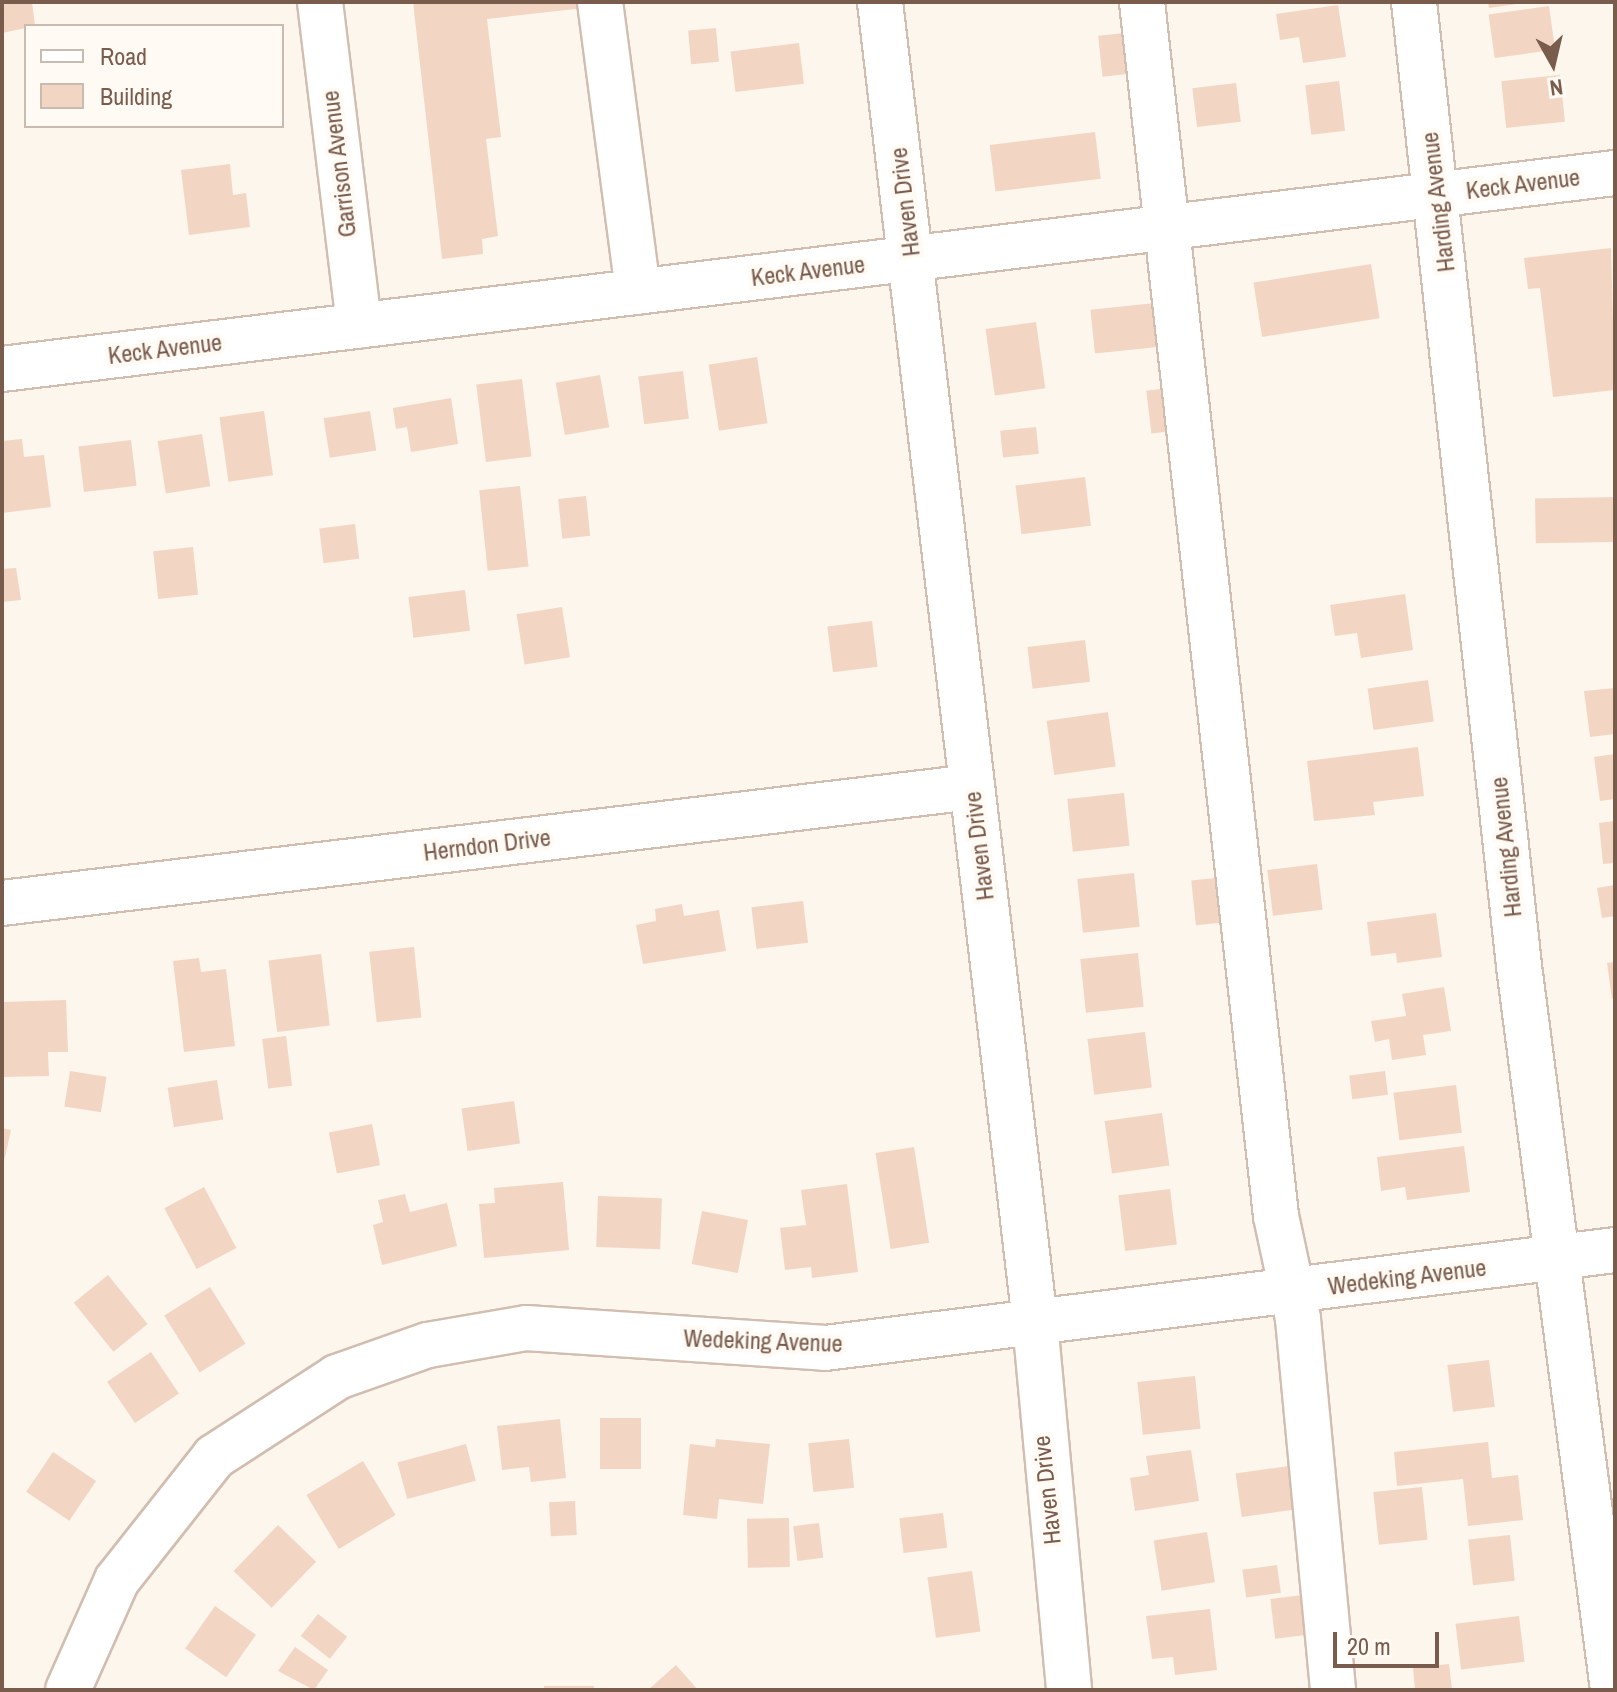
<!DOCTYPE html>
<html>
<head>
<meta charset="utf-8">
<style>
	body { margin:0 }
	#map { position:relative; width:1617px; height:1692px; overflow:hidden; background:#fdf6ec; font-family:"Archivo Narrow",sans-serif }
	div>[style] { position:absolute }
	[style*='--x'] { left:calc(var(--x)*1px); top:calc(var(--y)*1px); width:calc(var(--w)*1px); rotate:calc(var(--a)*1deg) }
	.building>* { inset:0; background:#f3d5c3; transform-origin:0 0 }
	.roads { filter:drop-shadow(2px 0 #d1beb0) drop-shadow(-2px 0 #d1beb0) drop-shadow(0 2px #d1beb0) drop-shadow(0 -2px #d1beb0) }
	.minor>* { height:44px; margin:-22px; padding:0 22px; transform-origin:22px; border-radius:22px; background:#fff }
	span { translate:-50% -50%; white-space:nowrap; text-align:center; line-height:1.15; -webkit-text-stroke:8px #fffaf3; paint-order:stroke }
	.street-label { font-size:24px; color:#7a5c4d }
	.frame { position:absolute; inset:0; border:4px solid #7a5c4d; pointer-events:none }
	.legend { position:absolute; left:24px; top:24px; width:260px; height:104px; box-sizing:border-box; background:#fffaf3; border:2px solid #cabbb1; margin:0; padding:10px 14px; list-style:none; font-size:24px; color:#7a5c4d }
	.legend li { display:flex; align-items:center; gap:16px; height:40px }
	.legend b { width:40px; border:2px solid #cabbb1 }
	.north { position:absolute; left:1513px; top:24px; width:80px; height:80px; -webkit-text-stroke:6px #fffaf3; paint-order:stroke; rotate:172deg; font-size:22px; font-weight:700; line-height:32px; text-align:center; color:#7a5c4d }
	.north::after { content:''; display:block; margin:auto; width:28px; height:36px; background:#7a5c4d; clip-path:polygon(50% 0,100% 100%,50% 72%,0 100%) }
	.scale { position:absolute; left:1333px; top:1632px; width:106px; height:36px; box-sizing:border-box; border:4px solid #7a5c4d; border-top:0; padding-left:10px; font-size:24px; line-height:28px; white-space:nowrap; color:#7a5c4d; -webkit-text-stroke:6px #fffaf3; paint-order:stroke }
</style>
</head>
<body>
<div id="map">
	<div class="building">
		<div style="clip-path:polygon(2px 2px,32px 2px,35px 26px,2px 33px)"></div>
		<div style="clip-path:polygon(413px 2px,584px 2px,584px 8px,487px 19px,501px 137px,486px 139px,498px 236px,482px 239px,483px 254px,442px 259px)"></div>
		<div style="clip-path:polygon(1488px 2px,1516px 2px,1516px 4px,1489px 8px)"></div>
		<div style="clip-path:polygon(1338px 5px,1346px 57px,1303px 63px,1299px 37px,1280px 40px,1276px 14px)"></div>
		<div style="left:1549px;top:6px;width:44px;height:61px;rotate:82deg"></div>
		<div style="left:716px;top:28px;width:34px;height:28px;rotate:85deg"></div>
		<div style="left:1135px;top:32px;width:41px;height:37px;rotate:84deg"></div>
		<div style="left:799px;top:43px;width:41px;height:69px;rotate:83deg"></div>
		<div style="left:1560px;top:75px;width:47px;height:59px;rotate:84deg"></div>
		<div style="left:1339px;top:81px;width:50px;height:34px;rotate:83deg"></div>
		<div style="left:1236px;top:83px;width:39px;height:44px;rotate:83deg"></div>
		<div style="left:1095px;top:132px;width:47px;height:106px;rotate:83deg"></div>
		<div style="clip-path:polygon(230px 164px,233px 195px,246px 193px,250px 227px,189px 235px,181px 170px)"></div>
		<div style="clip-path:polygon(1611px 248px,1615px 390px,1553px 397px,1540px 288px,1528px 289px,1524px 258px)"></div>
		<div style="left:1371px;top:264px;width:55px;height:119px;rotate:81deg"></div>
		<div style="left:1165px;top:302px;width:44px;height:75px;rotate:84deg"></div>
		<div style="left:1036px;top:322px;width:67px;height:51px;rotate:82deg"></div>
		<div style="left:757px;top:357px;width:67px;height:49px;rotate:81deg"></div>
		<div style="left:683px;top:371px;width:48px;height:45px;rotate:83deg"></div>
		<div style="left:600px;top:375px;width:53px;height:45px;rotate:80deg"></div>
		<div style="left:522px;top:379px;width:78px;height:46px;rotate:83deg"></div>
		<div style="left:1177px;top:387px;width:43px;height:31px;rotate:83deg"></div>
		<div style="clip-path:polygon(451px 398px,458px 444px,411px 452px,407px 427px,396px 429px,393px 408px)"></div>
		<div style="left:264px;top:411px;width:65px;height:45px;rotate:82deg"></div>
		<div style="left:370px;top:411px;width:40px;height:47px;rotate:81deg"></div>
		<div style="left:1036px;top:427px;width:27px;height:36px;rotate:84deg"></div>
		<div style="left:202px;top:434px;width:53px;height:45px;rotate:81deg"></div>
		<div style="clip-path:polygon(22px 439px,24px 457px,44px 455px,51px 507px,2px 513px,2px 441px)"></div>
		<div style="left:131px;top:440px;width:46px;height:53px;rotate:83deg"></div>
		<div style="left:1085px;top:477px;width:49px;height:70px;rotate:83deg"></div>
		<div style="left:520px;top:486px;width:81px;height:41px;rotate:84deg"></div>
		<div style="left:586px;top:496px;width:40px;height:28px;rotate:84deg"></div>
		<div style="left:1614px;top:497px;width:45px;height:79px;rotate:89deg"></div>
		<div style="left:355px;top:524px;width:35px;height:36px;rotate:83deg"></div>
		<div style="left:193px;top:547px;width:48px;height:40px;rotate:84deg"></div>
		<div style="clip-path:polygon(16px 568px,21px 600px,2px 602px,2px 569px)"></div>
		<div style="left:465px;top:590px;width:41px;height:57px;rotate:83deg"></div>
		<div style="clip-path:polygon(1405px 594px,1413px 650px,1361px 658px,1357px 633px,1335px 636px,1330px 605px)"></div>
		<div style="left:562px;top:607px;width:51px;height:46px;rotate:81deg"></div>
		<div style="left:872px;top:621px;width:46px;height:45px;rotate:83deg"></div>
		<div style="left:1085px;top:640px;width:42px;height:58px;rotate:83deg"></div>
		<div style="left:1428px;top:680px;width:42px;height:61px;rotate:82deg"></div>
		<div style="clip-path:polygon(1615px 688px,1615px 734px,1590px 737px,1584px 691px)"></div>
		<div style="left:1108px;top:712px;width:55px;height:62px;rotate:82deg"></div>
		<div style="clip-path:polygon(1418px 747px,1424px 796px,1373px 802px,1375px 815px,1314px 821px,1307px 761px)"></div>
		<div style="clip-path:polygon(1615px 754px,1615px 799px,1600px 801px,1594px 757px)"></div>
		<div style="left:1124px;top:793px;width:53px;height:57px;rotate:84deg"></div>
		<div style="clip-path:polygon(1615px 821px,1615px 863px,1603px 864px,1599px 823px)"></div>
		<div style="left:1317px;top:864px;width:46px;height:50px;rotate:83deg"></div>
		<div style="left:1134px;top:873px;width:54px;height:57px;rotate:84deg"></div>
		<div style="left:1235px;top:876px;width:45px;height:44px;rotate:84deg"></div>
		<div style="clip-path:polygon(1615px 885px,1615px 916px,1602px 918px,1597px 888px)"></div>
		<div style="left:803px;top:901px;width:42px;height:52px;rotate:83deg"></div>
		<div style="clip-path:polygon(682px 904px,684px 916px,719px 910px,726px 951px,643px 964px,636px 925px,656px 921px,655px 909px)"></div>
		<div style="clip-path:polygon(1436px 913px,1442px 957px,1397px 963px,1396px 953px,1371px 956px,1367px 922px)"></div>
		<div style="left:414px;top:947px;width:71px;height:45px;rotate:84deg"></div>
		<div style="left:1138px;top:953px;width:54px;height:58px;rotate:84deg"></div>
		<div style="left:321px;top:954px;width:72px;height:53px;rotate:83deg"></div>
		<div style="clip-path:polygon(199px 958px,201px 972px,226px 969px,235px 1046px,184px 1052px,173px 961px)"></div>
		<div style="clip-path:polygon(1615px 962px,1615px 998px,1612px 999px,1607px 963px)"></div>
		<div style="clip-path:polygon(1444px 987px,1451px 1031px,1423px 1035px,1426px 1055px,1392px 1060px,1389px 1039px,1375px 1042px,1371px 1021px,1406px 1016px,1402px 994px)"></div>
		<div style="clip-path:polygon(66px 1000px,68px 1052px,48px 1052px,49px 1076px,2px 1077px,2px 1002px)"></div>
		<div style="left:1145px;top:1032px;width:56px;height:58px;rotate:83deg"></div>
		<div style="left:286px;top:1036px;width:50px;height:24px;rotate:83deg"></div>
		<div style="left:70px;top:1071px;width:37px;height:36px;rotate:9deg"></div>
		<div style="left:1385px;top:1071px;width:24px;height:36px;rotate:83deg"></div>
		<div style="left:217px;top:1080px;width:40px;height:50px;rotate:81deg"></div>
		<div style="left:1456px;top:1085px;width:48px;height:63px;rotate:83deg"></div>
		<div style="left:514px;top:1101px;width:43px;height:53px;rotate:82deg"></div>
		<div style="left:1162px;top:1113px;width:53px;height:58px;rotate:82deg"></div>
		<div style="left:372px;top:1124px;width:42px;height:44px;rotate:79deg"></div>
		<div style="clip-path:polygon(2px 1128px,11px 1130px,3px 1166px,2px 1166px)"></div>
		<div style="clip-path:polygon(1464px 1146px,1470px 1192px,1407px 1200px,1405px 1187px,1381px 1191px,1377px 1157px)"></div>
		<div style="left:914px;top:1147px;width:97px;height:39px;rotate:81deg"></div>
		<div style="clip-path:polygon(563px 1182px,569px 1250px,484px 1258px,479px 1204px,495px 1203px,494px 1188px)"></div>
		<div style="clip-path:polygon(847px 1184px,858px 1272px,812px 1278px,811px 1267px,785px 1270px,780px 1228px,806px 1225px,801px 1190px)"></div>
		<div style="left:204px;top:1187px;width:69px;height:45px;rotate:62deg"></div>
		<div style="left:1170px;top:1189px;width:56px;height:52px;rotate:83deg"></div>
		<div style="clip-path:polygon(405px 1194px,410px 1212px,447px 1203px,457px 1246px,382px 1265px,373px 1225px,383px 1222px,378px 1200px)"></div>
		<div style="left:598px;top:1196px;width:64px;height:51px;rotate:2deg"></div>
		<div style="left:702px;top:1211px;width:47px;height:54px;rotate:11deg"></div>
		<div style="left:108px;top:1275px;width:63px;height:44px;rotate:51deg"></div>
		<div style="left:210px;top:1287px;width:67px;height:54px;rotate:58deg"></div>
		<div style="left:151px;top:1352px;width:50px;height:53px;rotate:56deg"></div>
		<div style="left:1489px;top:1360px;width:47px;height:42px;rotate:83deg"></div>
		<div style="left:1195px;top:1376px;width:53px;height:58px;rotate:84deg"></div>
		<div style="left:600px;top:1418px;width:41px;height:51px"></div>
		<div style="clip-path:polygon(560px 1419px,566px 1478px,531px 1482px,529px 1467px,502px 1470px,497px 1426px)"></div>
		<div style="clip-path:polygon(716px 1439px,770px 1444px,763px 1504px,719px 1499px,717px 1519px,683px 1515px,690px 1444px,715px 1447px)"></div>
		<div style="left:849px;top:1439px;width:49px;height:41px;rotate:84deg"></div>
		<div style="clip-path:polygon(1488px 1442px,1492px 1478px,1518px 1475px,1523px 1520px,1468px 1526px,1463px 1479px,1397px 1486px,1394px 1452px)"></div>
		<div style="left:466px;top:1444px;width:38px;height:71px;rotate:75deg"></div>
		<div style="clip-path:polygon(1191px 1450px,1199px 1501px,1135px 1511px,1130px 1478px,1149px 1475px,1146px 1456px)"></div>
		<div style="left:53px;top:1452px;width:52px;height:48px;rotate:34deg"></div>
		<div style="left:363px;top:1461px;width:63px;height:66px;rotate:59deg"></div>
		<div style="left:1296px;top:1465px;width:44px;height:61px;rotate:82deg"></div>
		<div style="left:1422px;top:1487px;width:53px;height:49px;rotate:84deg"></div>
		<div style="left:575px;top:1501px;width:34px;height:26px;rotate:87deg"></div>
		<div style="left:943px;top:1513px;width:35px;height:44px;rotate:83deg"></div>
		<div style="left:789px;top:1518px;width:49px;height:42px;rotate:89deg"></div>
		<div style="left:819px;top:1523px;width:35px;height:26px;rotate:83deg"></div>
		<div style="left:278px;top:1525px;width:53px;height:64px;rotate:44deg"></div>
		<div style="left:1207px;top:1532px;width:51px;height:54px;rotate:81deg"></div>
		<div style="left:1510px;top:1535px;width:46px;height:42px;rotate:84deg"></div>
		<div style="left:1277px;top:1565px;width:28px;height:35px;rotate:82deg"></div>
		<div style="left:972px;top:1571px;width:61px;height:45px;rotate:82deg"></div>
		<div style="left:1311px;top:1594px;width:40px;height:41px;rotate:83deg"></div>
		<div style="left:215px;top:1606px;width:50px;height:52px;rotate:35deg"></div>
		<div style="clip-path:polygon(1210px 1609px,1217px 1670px,1175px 1675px,1173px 1657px,1152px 1659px,1146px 1616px)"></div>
		<div style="left:318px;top:1614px;width:37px;height:28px;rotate:38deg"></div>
		<div style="left:1519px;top:1616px;width:46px;height:64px;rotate:83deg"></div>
		<div style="clip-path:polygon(295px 1647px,328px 1670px,314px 1690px,278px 1671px)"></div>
		<div style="clip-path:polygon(1449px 1664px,1452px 1690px,1415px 1690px,1413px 1668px)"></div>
		<div style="clip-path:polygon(676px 1665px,698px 1690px,648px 1690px)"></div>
		<div style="left:544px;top:1686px;width:50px;height:4px"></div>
	</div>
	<div class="roads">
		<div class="minor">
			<div style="--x:320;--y:2;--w:326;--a:83.1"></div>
			<div style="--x:600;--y:2;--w:292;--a:82.5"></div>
			<div style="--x:880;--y:2;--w:1329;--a:83.3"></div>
			<div style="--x:1035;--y:1322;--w:370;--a:84.7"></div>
			<div style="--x:1142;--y:2;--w:1221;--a:83.7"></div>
			<div style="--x:1276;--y:1216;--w:105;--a:77.9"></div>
			<div style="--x:1298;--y:1319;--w:373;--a:84.6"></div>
			<div style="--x:1414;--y:2;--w:970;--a:83.78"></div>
			<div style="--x:1519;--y:966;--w:730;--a:82.6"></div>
			<div style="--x:2;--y:369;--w:1625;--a:-6.93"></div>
			<div style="--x:2;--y:903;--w:977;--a:-6.82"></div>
			<div style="--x:68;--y:1690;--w:120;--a:-66"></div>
			<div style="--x:117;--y:1580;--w:157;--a:-51.7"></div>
			<div style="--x:214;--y:1457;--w:147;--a:-33"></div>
			<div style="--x:337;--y:1377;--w:96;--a:-19.4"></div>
			<div style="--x:428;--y:1345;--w:99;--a:-9.8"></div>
			<div style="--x:526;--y:1328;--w:300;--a:3.8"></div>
			<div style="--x:825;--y:1348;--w:796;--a:-7.07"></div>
		</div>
	</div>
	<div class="street-label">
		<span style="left:339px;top:164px;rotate:-97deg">Garrison Avenue</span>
		<span style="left:1523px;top:184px;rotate:-7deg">Keck Avenue</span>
		<span style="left:905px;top:202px;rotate:-97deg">Haven Drive</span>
		<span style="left:1438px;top:202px;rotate:-97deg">Harding Avenue</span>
		<span style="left:808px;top:271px;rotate:-7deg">Keck Avenue</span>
		<span style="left:165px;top:349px;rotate:-7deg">Keck Avenue</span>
		<span style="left:487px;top:845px;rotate:-7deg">Herndon Drive</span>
		<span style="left:979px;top:846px;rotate:-97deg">Haven Drive</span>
		<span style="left:1506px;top:847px;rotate:-96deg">Harding Avenue</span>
		<span style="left:1407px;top:1277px;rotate:-7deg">Wedeking Avenue</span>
		<span style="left:763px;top:1341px;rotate:2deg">Wedeking Avenue</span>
		<span style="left:1047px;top:1490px;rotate:-96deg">Haven Drive</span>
	</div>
	<div class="frame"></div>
	<ul class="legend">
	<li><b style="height:10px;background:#fff"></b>Road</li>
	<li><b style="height:22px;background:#f3d5c3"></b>Building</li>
	</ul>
	<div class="north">N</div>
	<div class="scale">20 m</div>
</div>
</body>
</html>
